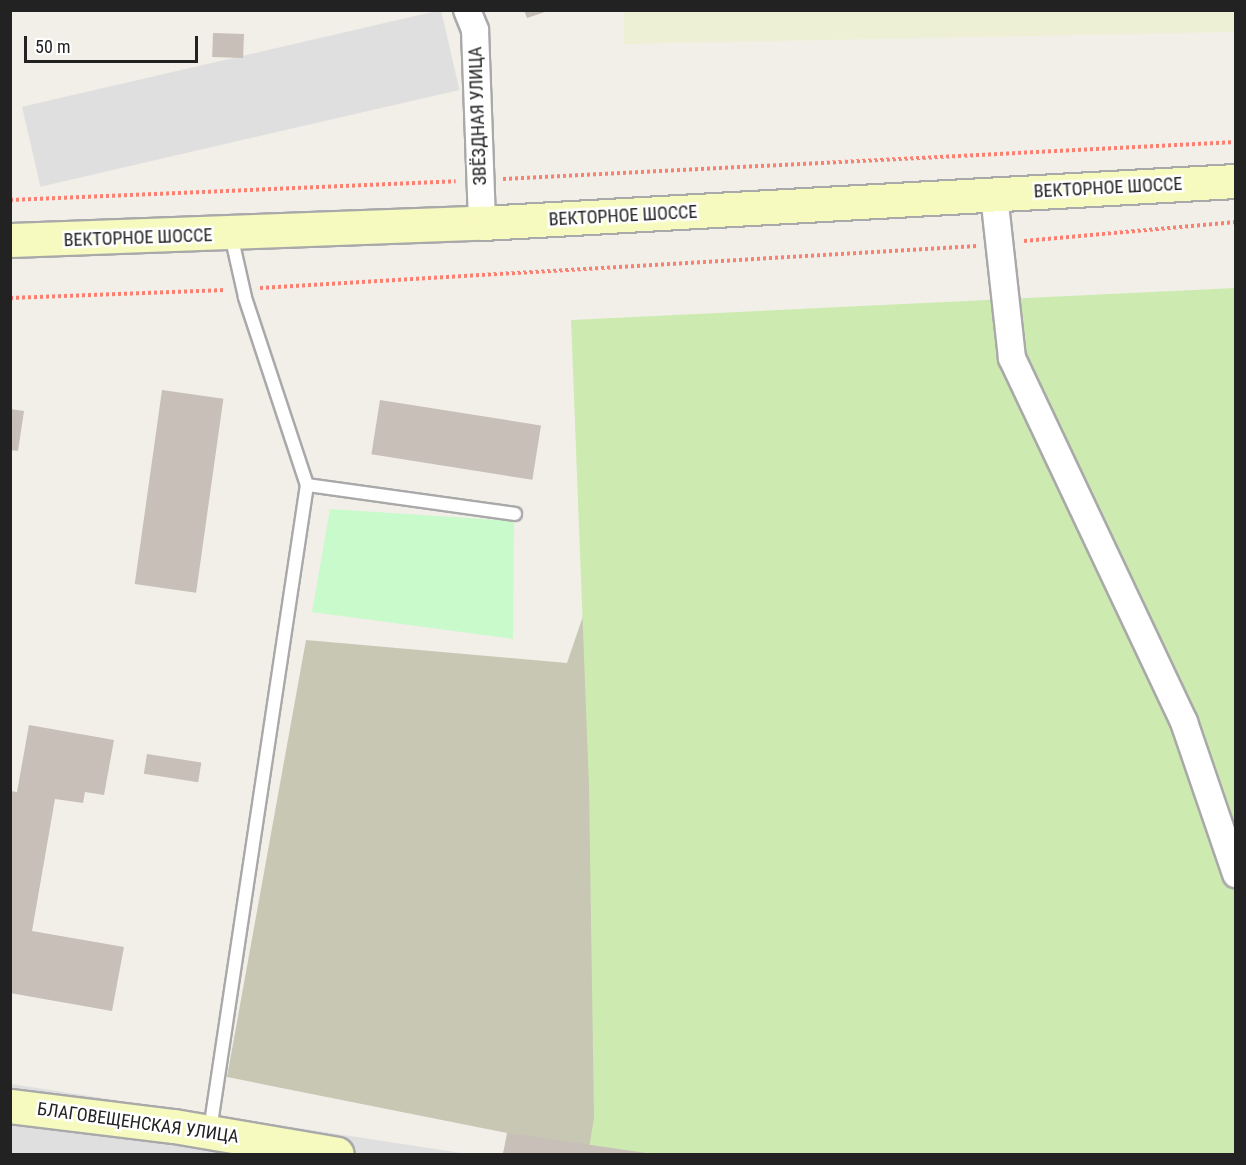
<!DOCTYPE html>
<html>
<head>
<meta charset="utf-8">
<style>
	body { margin:0 }
	#map { position:relative; width:1246px; height:1165px; overflow:hidden; background:#f2efe9; font-family:"Roboto Condensed",sans-serif }
	div>[style] { position:absolute }
	[style*='--x'] { left:calc(var(--x)*1px); top:calc(var(--y)*1px); width:calc(var(--w)*1px); rotate:calc(var(--a)*1deg) }
	.residential>* { inset:0; background:#e0dfdf; transform-origin:0 0 }
	.construction>* { inset:0; background:#c7c7b4 }
	.farmland>* { inset:0; background:#eef0d5 }
	.grass>* { inset:0; background:#cdebb0 }
	.park>* { inset:0; background:#c8facc }
	.building>* { inset:0; background:#c7bfb8; transform-origin:0 0 }
	.path>* { height:4px; margin-top:-2px; transform-origin:0; background:repeating-linear-gradient(90deg,#fa8072 0 3px,transparent 0 6px) }
	.roads { filter:drop-shadow(2px 0 #a9a9a9) drop-shadow(-2px 0 #a9a9a9) drop-shadow(0 2px #a9a9a9) drop-shadow(0 -2px #a9a9a9) }
	.lane>* { height:12px; margin:-6px; padding:0 6px; transform-origin:6px; border-radius:6px; background:#fff }
	.street>* { height:26px; margin:-13px; padding:0 13px; transform-origin:13px; border-radius:13px; background:#fff }
	.secondary>* { height:33px; margin:-16.5px; padding:0 16.5px; transform-origin:16.5px; border-radius:16.5px; background:#f7fabf }
	span { translate:-50% -50%; white-space:nowrap; text-align:center; line-height:1.15; -webkit-text-stroke:5px #fff; paint-order:stroke }
	.street-label { font-size:18px; color:#222 }
	.frame { position:absolute; inset:0; border:12px solid #222; pointer-events:none }
	.scale { position:absolute; left:24px; top:36px; width:174px; height:27px; box-sizing:border-box; border:3px solid #222; border-top:0; padding-left:8px; font-size:18px; line-height:21px; white-space:nowrap; color:#222; -webkit-text-stroke:4px #fff; paint-order:stroke }
</style>
</head>
<body>
<div id="map">
	<div class="residential">
		<div style="left:441px;top:10px;width:82px;height:430px;rotate:77deg"></div>
		<div style="clip-path:polygon(11px 1084px,468px 1154px,11px 1154px)"></div>
	</div>
	<div class="construction">
		<div style="clip-path:polygon(583px 616px,1191px 1154px,503px 1154px,507px 1133px,227px 1077px,306px 640px,567px 663px)"></div>
	</div>
	<div class="farmland">
		<div style="clip-path:polygon(1235px 10px,1235px 32px,624px 44px,624px 11px)"></div>
	</div>
	<div class="grass">
		<div style="clip-path:polygon(1235px 288px,1235px 1154px,588px 1154px,594px 1118px,589px 786px,571px 320px)"></div>
	</div>
	<div class="park">
		<div style="clip-path:polygon(330px 509px,514px 521px,513px 639px,312px 612px)"></div>
	</div>
	<div class="building">
		<div style="clip-path:polygon(524px 10px,548px 10px,548px 11px,527px 18px)"></div>
		<div style="left:213px;top:33px;width:31px;height:24px;rotate:2deg"></div>
		<div style="left:162px;top:390px;width:62px;height:196px;rotate:8deg"></div>
		<div style="left:380px;top:400px;width:163px;height:55px;rotate:9deg"></div>
		<div style="clip-path:polygon(10px 409px,24px 411px,18px 451px,10px 450px)"></div>
		<div style="clip-path:polygon(29px 725px,114px 740px,104px 795px,85px 792px,83px 803px,55px 799px,32px 931px,124px 947px,112px 1011px,10px 993px,10px 791px,17px 792px)"></div>
		<div style="left:147px;top:754px;width:55px;height:20px;rotate:9deg"></div>
		<div style="clip-path:polygon(508px 1133px,646px 1153px,646px 1154px,503px 1154px)"></div>
	</div>
	<div class="path">
		<div style="--x:503;--y:179;--w:734;--a:-2.89"></div>
		<div style="--x:10;--y:200;--w:446;--a:-2.4"></div>
		<div style="--x:1024;--y:241;--w:213;--a:-5.1"></div>
		<div style="--x:260;--y:288;--w:718;--a:-3.35"></div>
		<div style="--x:10;--y:298;--w:216;--a:-2.1"></div>
	</div>
	<div class="roads">
		<div class="lane">
			<div style="--x:307;--y:485;--w:210;--a:7.9"></div>
			<div style="--x:210;--y:1130;--w:652;--a:-81.45"></div>
			<div style="--x:307;--y:485;--w:198;--a:-108.3"></div>
			<div style="--x:245;--y:297;--w:64;--a:-102.7"></div>
		</div>
		<div class="street">
			<div style="--x:467;--y:10;--w:22;--a:68"></div>
			<div style="--x:475;--y:30;--w:193;--a:87.9"></div>
			<div style="--x:994;--y:195;--w:164;--a:83.7"></div>
			<div style="--x:1012;--y:358;--w:403;--a:64.7"></div>
			<div style="--x:1184;--y:722;--w:161;--a:71.1"></div>
		</div>
		<div class="secondary">
			<div style="--x:10;--y:240;--w:472;--a:-2.1"></div>
			<div style="--x:482;--y:223;--w:755;--a:-3.19"></div>
			<div style="--x:10;--y:1106;--w:165;--a:7"></div>
			<div style="--x:174;--y:1126;--w:165;--a:9.7"></div>
		</div>
	</div>
	<div class="street-label">
		<span style="left:478px;top:116px;rotate:-92deg">ЗВЁЗДНАЯ УЛИЦА</span>
		<span style="left:1108px;top:188px;rotate:-3deg">ВЕКТОРНОЕ ШОССЕ</span>
		<span style="left:623px;top:216px;rotate:-3deg">ВЕКТОРНОЕ ШОССЕ</span>
		<span style="left:138px;top:238px;rotate:-2deg">ВЕКТОРНОЕ ШОССЕ</span>
		<span style="left:138px;top:1123px;rotate:8deg">БЛАГОВЕЩЕНСКАЯ УЛИЦА</span>
	</div>
	<div class="frame"></div>
	<div class="scale">50 m</div>
</div>
</body>
</html>
